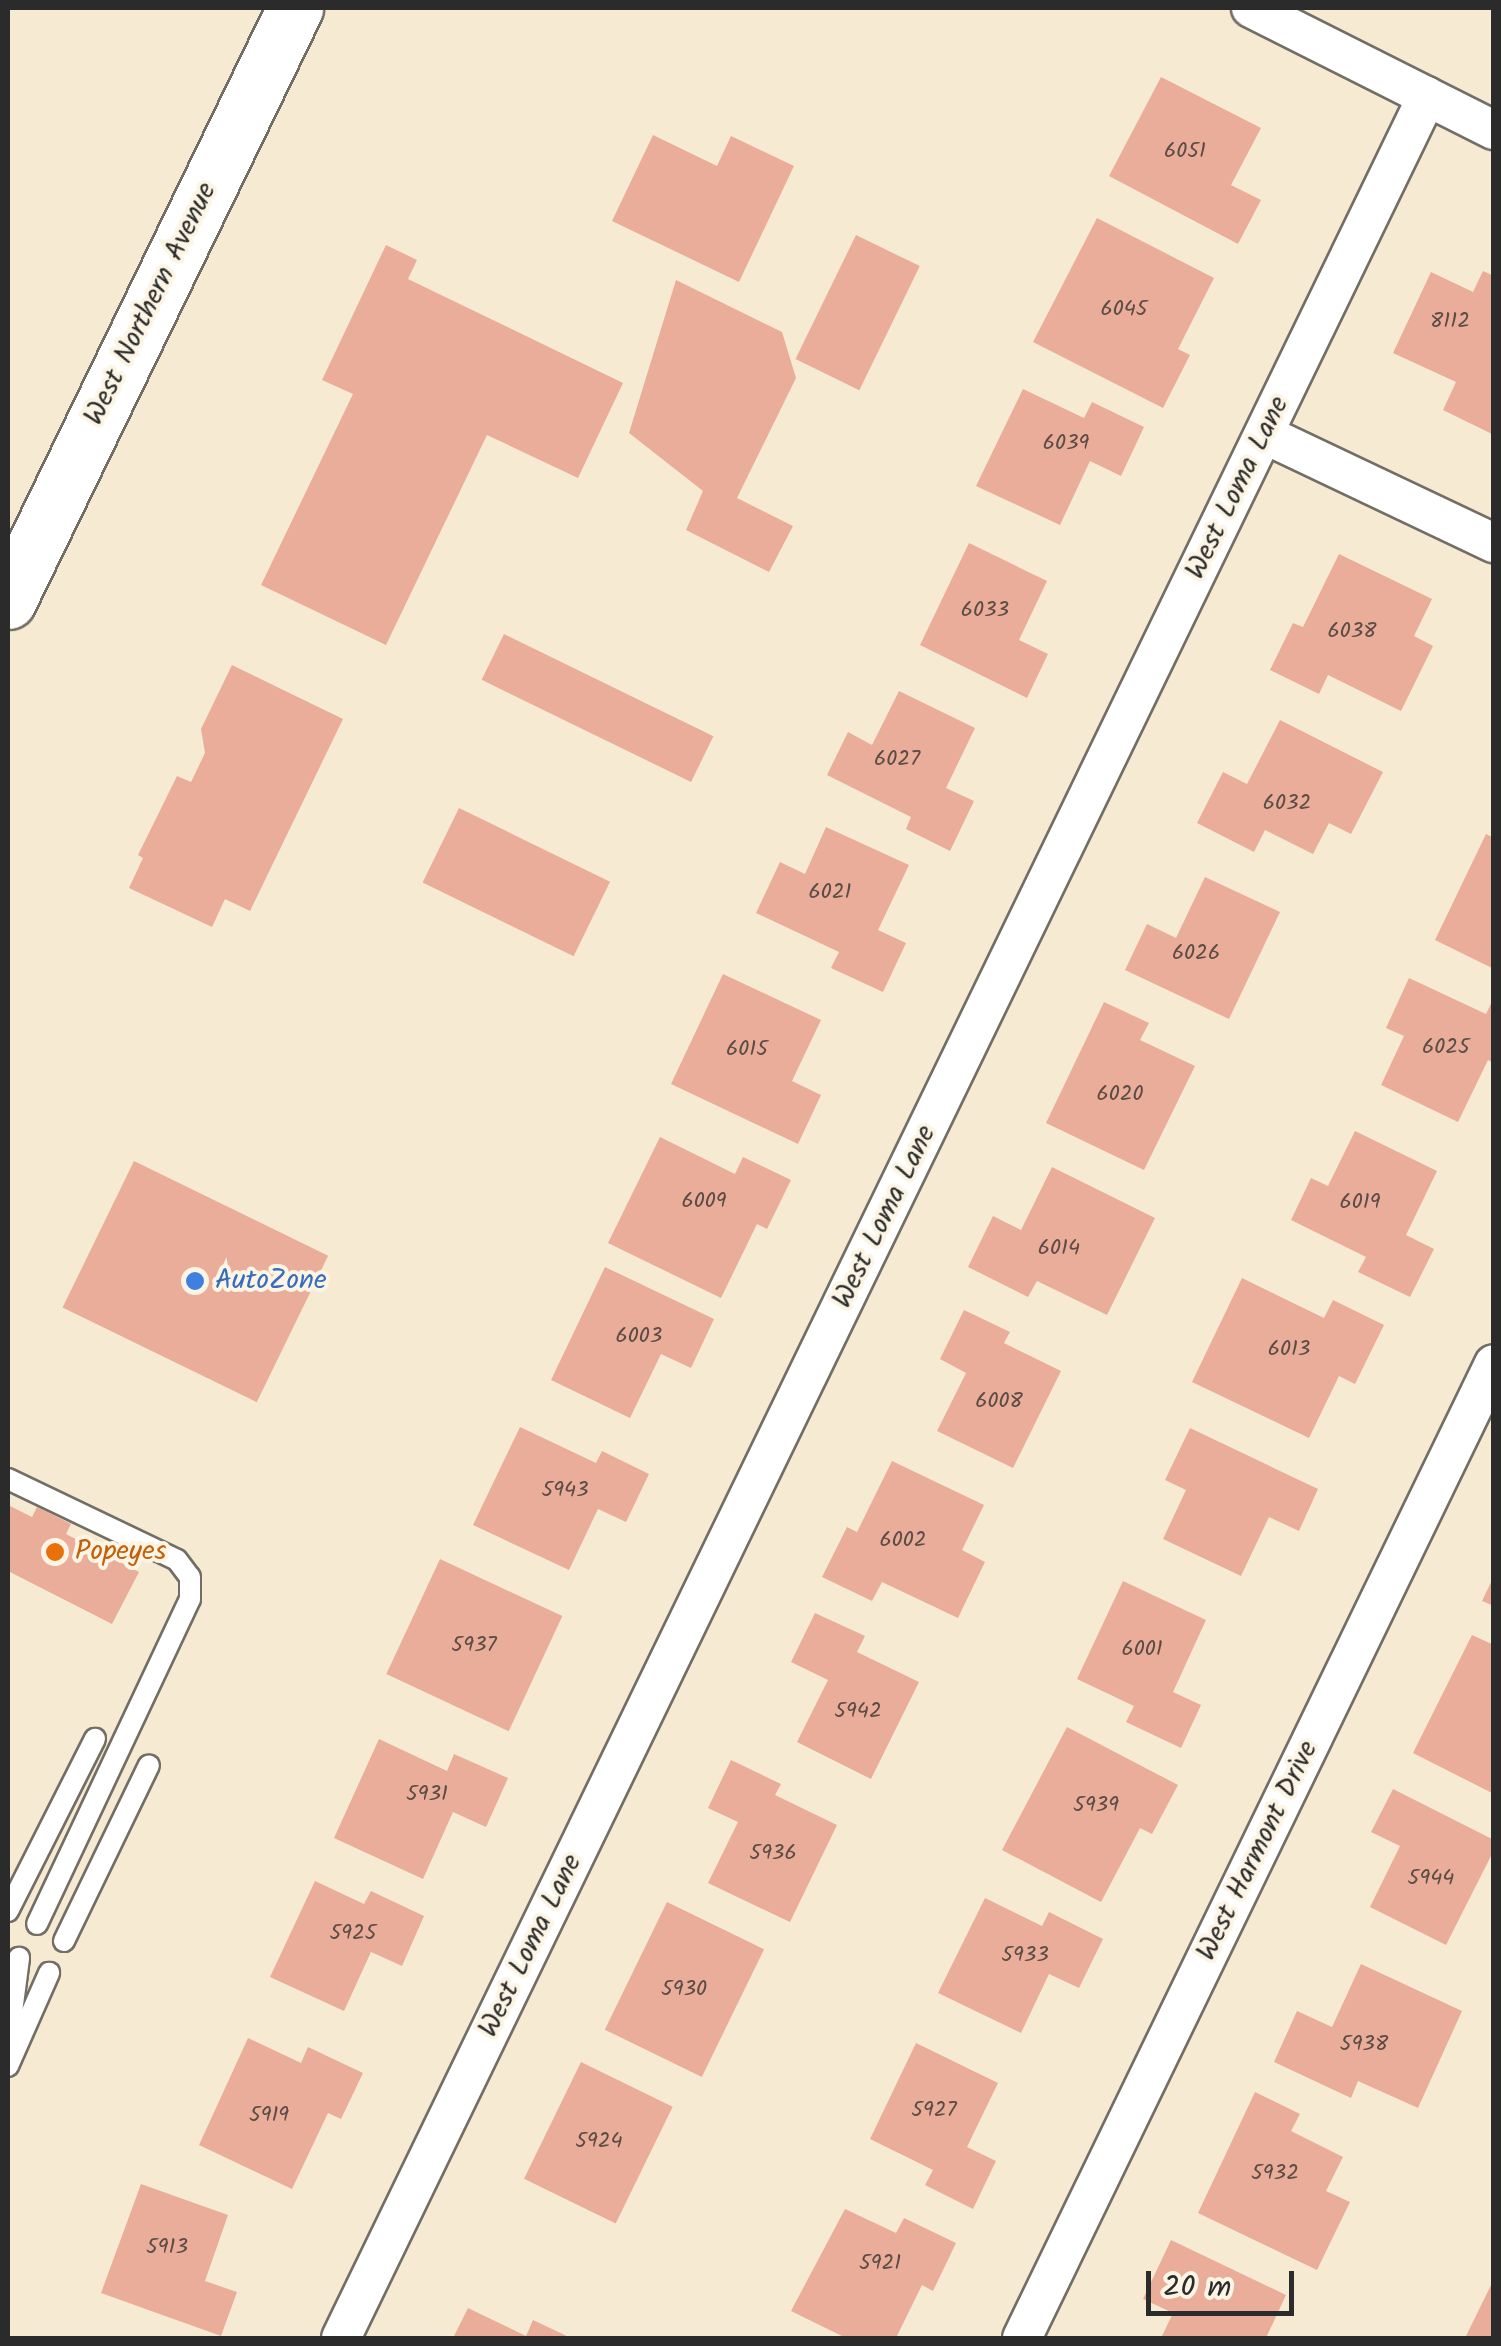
<!DOCTYPE html>
<html>
<head>
<meta charset="utf-8">
<style>
	body { margin:0 }
	#map { position:relative; width:1501px; height:2346px; overflow:hidden; background:#f7ead2; font-family:Kalam,sans-serif }
	div>[style] { position:absolute }
	[style*='--x'] { left:calc(var(--x)*1px); top:calc(var(--y)*1px); width:calc(var(--w)*1px); rotate:calc(var(--a)*1deg) }
	.building>* { inset:0; background:#eaad99; transform-origin:0 0 }
	.roads { filter:drop-shadow(2px 0 #726e65) drop-shadow(-2px 0 #726e65) drop-shadow(0 2px #726e65) drop-shadow(0 -2px #726e65) }
	.lane>* { height:20px; margin:-10px; padding:0 10px; transform-origin:10px; border-radius:10px; background:#fff }
	.street>* { height:38px; margin:-19px; padding:0 19px; transform-origin:19px; border-radius:19px; background:#fff }
	.primary>* { height:55px; margin:-27.5px; padding:0 27.5px; transform-origin:27.5px; border-radius:27.5px; background:#fff }
	.dots>* { width:28px; height:28px; translate:-50% -50%; box-sizing:border-box; border:5px solid #fcf5e5; border-radius:50% }
	span { translate:-50% -50%; white-space:nowrap; text-align:center; line-height:1.15; -webkit-text-stroke:8px #fcf5e5; paint-order:stroke }
	.number-label { font-size:22px; color:#5b4c46 }
	.number-label span { -webkit-text-stroke-width:0 }
	.street-label { font-size:28px; color:#2b2b2b }
	.shop-label { font-size:28px; color:#366cbe }
	.left { translate:0 -50%; text-align:left }
	.food-label { font-size:28px; color:#c56008 }
	.frame { position:absolute; inset:0; border:10px solid #2b2b2b; pointer-events:none }
	.scale { position:absolute; left:1146px; top:2271px; width:148px; height:45px; box-sizing:border-box; border:5px solid #2b2b2b; border-top:0; padding-left:12px; font-size:30px; line-height:35px; white-space:nowrap; color:#2b2b2b; -webkit-text-stroke:8px #fcf5e5; paint-order:stroke }
</style>
</head>
<body>
<div id="map">
	<div class="building">
		<div style="clip-path:polygon(1161px 77px,1261px 128px,1231px 185px,1261px 200px,1238px 244px,1109px 176px)"></div>
		<div style="clip-path:polygon(653px 135px,717px 166px,731px 136px,794px 166px,739px 282px,612px 221px)"></div>
		<div style="clip-path:polygon(1097px 218px,1214px 278px,1178px 349px,1190px 355px,1163px 408px,1033px 342px)"></div>
		<div style="left:856px;top:235px;width:71px;height:138px;rotate:26deg"></div>
		<div style="clip-path:polygon(386px 245px,417px 260px,408px 279px,623px 383px,578px 478px,487px 435px,386px 645px,261px 585px,353px 394px,322px 380px)"></div>
		<div style="clip-path:polygon(1483px 271px,1494px 276px,1492px 434px,1443px 410px,1456px 382px,1393px 353px,1431px 272px,1473px 292px)"></div>
		<div style="clip-path:polygon(676px 280px,782px 332px,796px 378px,737px 498px,793px 526px,769px 572px,686px 530px,703px 491px,629px 433px)"></div>
		<div style="clip-path:polygon(1023px 389px,1084px 418px,1092px 402px,1144px 427px,1121px 476px,1090px 461px,1060px 525px,976px 486px)"></div>
		<div style="clip-path:polygon(969px 543px,1047px 581px,1019px 640px,1048px 654px,1027px 698px,920px 645px)"></div>
		<div style="clip-path:polygon(1339px 554px,1432px 599px,1414px 636px,1433px 646px,1401px 711px,1328px 675px,1319px 694px,1270px 670px,1293px 623px,1303px 627px)"></div>
		<div style="left:504px;top:634px;width:233px;height:51px;rotate:26deg"></div>
		<div style="clip-path:polygon(232px 665px,343px 719px,250px 911px,225px 899px,212px 927px,129px 888px,143px 858px,138px 855px,177px 776px,191px 782px,205px 753px,201px 729px)"></div>
		<div style="clip-path:polygon(899px 691px,975px 728px,946px 788px,974px 801px,950px 851px,906px 829px,911px 817px,827px 775px,848px 732px,872px 745px)"></div>
		<div style="clip-path:polygon(1280px 720px,1383px 772px,1351px 834px,1329px 823px,1313px 854px,1265px 830px,1254px 852px,1197px 823px,1223px 772px,1247px 784px)"></div>
		<div style="left:459px;top:808px;width:168px;height:83px;rotate:26deg"></div>
		<div style="clip-path:polygon(826px 827px,909px 865px,878px 930px,906px 943px,883px 992px,831px 968px,839px 952px,756px 913px,780px 862px,805px 874px)"></div>
		<div style="clip-path:polygon(1486px 834px,1494px 838px,1494px 969px,1435px 940px)"></div>
		<div style="clip-path:polygon(1205px 877px,1280px 912px,1229px 1019px,1125px 970px,1147px 924px,1176px 938px)"></div>
		<div style="clip-path:polygon(723px 974px,821px 1020px,792px 1081px,821px 1095px,798px 1144px,671px 1084px)"></div>
		<div style="clip-path:polygon(1409px 978px,1486px 1014px,1494px 997px,1494px 1063px,1488px 1060px,1458px 1122px,1381px 1085px,1404px 1036px,1386px 1028px)"></div>
		<div style="clip-path:polygon(1104px 1002px,1149px 1023px,1140px 1040px,1195px 1066px,1144px 1170px,1046px 1123px)"></div>
		<div style="clip-path:polygon(1355px 1131px,1437px 1171px,1406px 1235px,1434px 1249px,1410px 1297px,1358px 1272px,1366px 1257px,1291px 1220px,1311px 1178px,1328px 1186px)"></div>
		<div style="clip-path:polygon(660px 1137px,735px 1174px,743px 1157px,791px 1180px,767px 1229px,757px 1224px,721px 1298px,608px 1243px)"></div>
		<div style="left:134px;top:1161px;width:216px;height:163px;rotate:26deg"></div>
		<div style="clip-path:polygon(1052px 1167px,1155px 1218px,1107px 1315px,1037px 1281px,1028px 1297px,968px 1267px,993px 1216px,1021px 1230px)"></div>
		<div style="clip-path:polygon(605px 1267px,714px 1319px,691px 1368px,661px 1354px,630px 1418px,551px 1380px)"></div>
		<div style="clip-path:polygon(1242px 1278px,1324px 1318px,1333px 1300px,1384px 1325px,1355px 1384px,1339px 1376px,1309px 1438px,1192px 1382px)"></div>
		<div style="clip-path:polygon(964px 1310px,1010px 1332px,1004px 1343px,1061px 1371px,1013px 1468px,937px 1431px,966px 1373px,940px 1359px)"></div>
		<div style="clip-path:polygon(520px 1427px,596px 1463px,602px 1451px,649px 1474px,626px 1522px,598px 1509px,569px 1570px,473px 1525px)"></div>
		<div style="clip-path:polygon(1190px 1428px,1318px 1489px,1299px 1531px,1269px 1517px,1241px 1576px,1163px 1539px,1186px 1490px,1165px 1480px)"></div>
		<div style="clip-path:polygon(892px 1461px,984px 1505px,962px 1550px,985px 1562px,958px 1618px,882px 1582px,872px 1601px,822px 1577px,847px 1527px,857px 1532px)"></div>
		<div style="clip-path:polygon(8px 1505px,32px 1517px,37px 1507px,71px 1524px,66px 1534px,139px 1572px,112px 1624px,8px 1571px)"></div>
		<div style="left:440px;top:1559px;width:135px;height:127px;rotate:25deg"></div>
		<div style="clip-path:polygon(1494px 1576px,1494px 1606px,1482px 1601px)"></div>
		<div style="clip-path:polygon(1123px 1581px,1206px 1620px,1173px 1692px,1201px 1705px,1181px 1748px,1126px 1722px,1134px 1706px,1077px 1679px)"></div>
		<div style="clip-path:polygon(815px 1613px,865px 1636px,857px 1652px,919px 1682px,871px 1779px,797px 1742px,828px 1680px,791px 1662px)"></div>
		<div style="clip-path:polygon(1472px 1635px,1494px 1645px,1494px 1794px,1413px 1753px)"></div>
		<div style="clip-path:polygon(1067px 1727px,1178px 1785px,1152px 1834px,1140px 1828px,1101px 1902px,1002px 1850px)"></div>
		<div style="clip-path:polygon(379px 1739px,447px 1771px,454px 1754px,508px 1778px,486px 1827px,453px 1812px,423px 1879px,334px 1838px)"></div>
		<div style="clip-path:polygon(731px 1760px,781px 1784px,775px 1795px,837px 1825px,790px 1922px,708px 1883px,738px 1822px,708px 1808px)"></div>
		<div style="clip-path:polygon(1393px 1789px,1494px 1840px,1494px 1850px,1446px 1945px,1370px 1907px,1400px 1846px,1371px 1832px)"></div>
		<div style="clip-path:polygon(315px 1881px,364px 1904px,371px 1891px,424px 1916px,402px 1966px,371px 1952px,344px 2011px,270px 1977px)"></div>
		<div style="clip-path:polygon(985px 1898px,1042px 1926px,1049px 1912px,1103px 1939px,1079px 1988px,1049px 1974px,1021px 2033px,938px 1993px)"></div>
		<div style="left:667px;top:1902px;width:108px;height:142px;rotate:26deg"></div>
		<div style="clip-path:polygon(1361px 1964px,1462px 2011px,1418px 2108px,1358px 2081px,1351px 2098px,1274px 2062px,1297px 2011px,1332px 2027px)"></div>
		<div style="clip-path:polygon(248px 2038px,301px 2063px,308px 2047px,363px 2073px,341px 2119px,328px 2113px,292px 2189px,199px 2145px)"></div>
		<div style="clip-path:polygon(916px 2043px,998px 2083px,967px 2147px,996px 2161px,973px 2209px,925px 2185px,933px 2170px,870px 2139px)"></div>
		<div style="left:581px;top:2062px;width:102px;height:130px;rotate:26deg"></div>
		<div style="clip-path:polygon(1255px 2092px,1300px 2114px,1291px 2131px,1343px 2157px,1326px 2191px,1350px 2202px,1317px 2270px,1198px 2213px)"></div>
		<div style="clip-path:polygon(141px 2184px,228px 2215px,205px 2281px,237px 2292px,221px 2336px,101px 2293px)"></div>
		<div style="clip-path:polygon(845px 2209px,896px 2233px,904px 2218px,956px 2243px,933px 2291px,922px 2285px,896px 2338px,846px 2338px,791px 2311px)"></div>
		<div style="clip-path:polygon(1171px 2240px,1286px 2295px,1266px 2338px,1161px 2338px,1173px 2313px,1143px 2299px)"></div>
		<div style="clip-path:polygon(1494px 2279px,1494px 2338px,1465px 2338px)"></div>
		<div style="clip-path:polygon(468px 2308px,526px 2336px,533px 2320px,571px 2338px,453px 2338px)"></div>
	</div>
	<div class="roads">
		<div class="lane">
			<div style="--x:8;--y:1479;--w:187;--a:25.6"></div>
			<div style="--x:177;--y:1560;--w:21;--a:53"></div>
			<div style="--x:190;--y:1577;--w:22;--a:90"></div>
			<div style="--x:190;--y:1599;--w:359;--a:115.2"></div>
			<div style="--x:8;--y:1911;--w:193;--a:-63.2"></div>
			<div style="--x:64;--y:1941;--w:195;--a:-64.2"></div>
			<div style="--x:8;--y:2043;--w:86;--a:-82.6"></div>
			<div style="--x:8;--y:2066;--w:102;--a:-66.2"></div>
		</div>
		<div class="street">
			<div style="--x:1251;--y:8;--w:272;--a:26.7"></div>
			<div style="--x:1264;--y:434;--w:255;--a:25.4"></div>
			<div style="--x:341;--y:2338;--w:2491;--a:-64.15"></div>
			<div style="--x:1022;--y:2338;--w:1082;--a:-64.15"></div>
		</div>
		<div class="primary">
			<div style="--x:8;--y:601;--w:659;--a:-64.17"></div>
		</div>
	</div>
	<div class="dots">
		<div style="left:195px;top:1281px;background:#3f7fe0"></div>
		<div style="left:55px;top:1552px;background:#e8710a"></div>
	</div>
	<div class="number-label">
		<span style="left:1185px;top:152px">6051</span>
		<span style="left:1124px;top:310px">6045</span>
		<span style="left:1450px;top:322px">8112</span>
		<span style="left:1066px;top:444px">6039</span>
		<span style="left:985px;top:611px">6033</span>
		<span style="left:1352px;top:632px">6038</span>
		<span style="left:897px;top:760px">6027</span>
		<span style="left:1287px;top:804px">6032</span>
		<span style="left:830px;top:893px">6021</span>
		<span style="left:1196px;top:954px">6026</span>
		<span style="left:1446px;top:1048px">6025</span>
		<span style="left:747px;top:1050px">6015</span>
		<span style="left:1120px;top:1095px">6020</span>
		<span style="left:704px;top:1202px">6009</span>
		<span style="left:1360px;top:1203px">6019</span>
		<span style="left:1059px;top:1249px">6014</span>
		<span style="left:639px;top:1337px">6003</span>
		<span style="left:1289px;top:1350px">6013</span>
		<span style="left:999px;top:1402px">6008</span>
		<span style="left:565px;top:1491px">5943</span>
		<span style="left:903px;top:1541px">6002</span>
		<span style="left:474px;top:1646px">5937</span>
		<span style="left:1142px;top:1650px">6001</span>
		<span style="left:858px;top:1712px">5942</span>
		<span style="left:427px;top:1795px">5931</span>
		<span style="left:1096px;top:1806px">5939</span>
		<span style="left:773px;top:1854px">5936</span>
		<span style="left:1431px;top:1879px">5944</span>
		<span style="left:353px;top:1934px">5925</span>
		<span style="left:1025px;top:1956px">5933</span>
		<span style="left:684px;top:1990px">5930</span>
		<span style="left:1364px;top:2045px">5938</span>
		<span style="left:934px;top:2111px">5927</span>
		<span style="left:269px;top:2116px">5919</span>
		<span style="left:599px;top:2142px">5924</span>
		<span style="left:1275px;top:2174px">5932</span>
		<span style="left:167px;top:2248px">5913</span>
		<span style="left:880px;top:2264px">5921</span>
	</div>
	<div class="street-label">
		<span style="left:151px;top:304px;rotate:-64deg">West Northern Avenue</span>
		<span style="left:1238px;top:488px;rotate:-64deg">West Loma Lane</span>
		<span style="left:885px;top:1217px;rotate:-64deg">West Loma Lane</span>
		<span style="left:1258px;top:1851px;rotate:-64deg">West Harmont Drive</span>
		<span style="left:531px;top:1946px;rotate:-64deg">West Loma Lane</span>
	</div>
	<div class="shop-label">
		<span class="left" style="left:215px;top:1281px">AutoZone</span>
	</div>
	<div class="food-label">
		<span class="left" style="left:75px;top:1552px">Popeyes</span>
	</div>
	<div class="frame"></div>
	<div class="scale">20 m</div>
</div>
</body>
</html>
